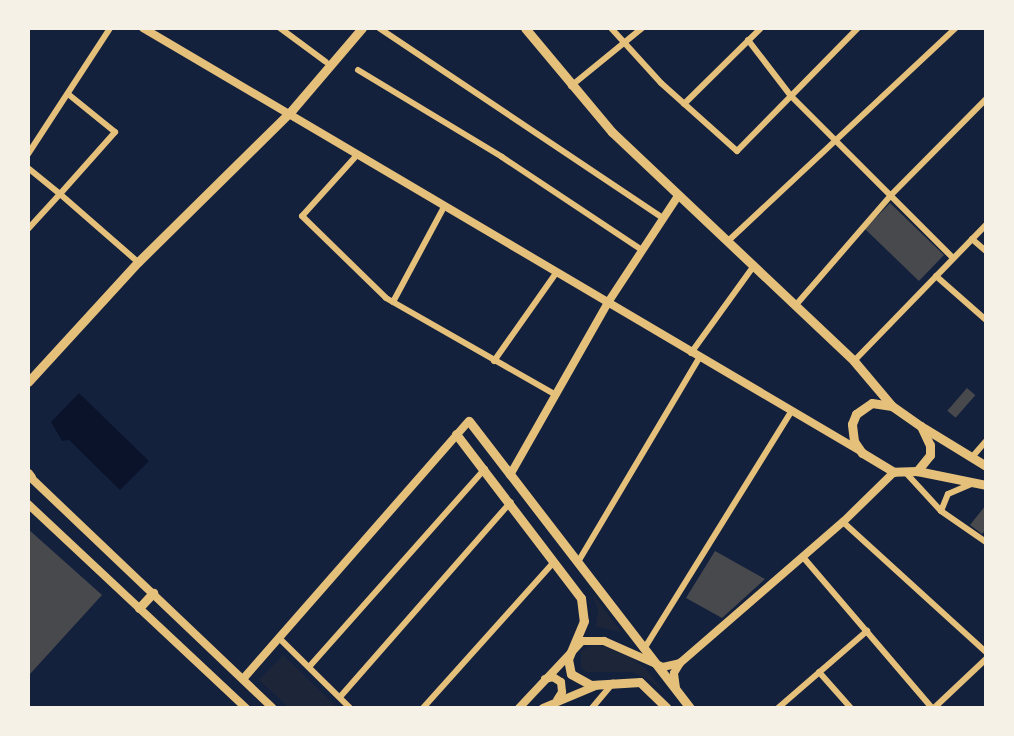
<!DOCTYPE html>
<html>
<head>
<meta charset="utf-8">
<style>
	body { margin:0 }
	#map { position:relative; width:1014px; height:736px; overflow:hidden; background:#14213d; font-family:Quicksand,sans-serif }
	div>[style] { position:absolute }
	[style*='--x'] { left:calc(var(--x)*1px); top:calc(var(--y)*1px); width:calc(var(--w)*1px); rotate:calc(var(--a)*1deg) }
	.green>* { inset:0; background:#1d2539 }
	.water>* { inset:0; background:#0b132b }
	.building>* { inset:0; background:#48494c; transform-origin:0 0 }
	.minor>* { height:6px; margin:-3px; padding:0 3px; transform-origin:3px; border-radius:3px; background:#e5c07b }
	.tertiary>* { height:8px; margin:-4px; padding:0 4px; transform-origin:4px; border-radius:4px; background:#e5c07b }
	.secondary>* { height:9px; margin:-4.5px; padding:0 4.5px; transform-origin:4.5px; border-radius:4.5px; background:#e5c07b }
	span { translate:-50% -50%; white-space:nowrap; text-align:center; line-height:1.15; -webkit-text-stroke:5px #f6f1e7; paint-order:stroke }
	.frame { position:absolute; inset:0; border:30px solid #f6f1e7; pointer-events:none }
</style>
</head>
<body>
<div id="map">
	<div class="green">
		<div style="clip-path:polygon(592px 593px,621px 632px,596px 626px,598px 610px)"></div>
		<div style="clip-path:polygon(597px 644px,628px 656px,645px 668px,668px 697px,651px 681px,632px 672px,586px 672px,581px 667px,581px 651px)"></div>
		<div style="clip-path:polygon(283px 655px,337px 707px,288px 707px,259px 680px)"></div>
	</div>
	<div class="water">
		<div style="clip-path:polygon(79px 393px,149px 461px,120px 490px,69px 440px,62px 441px,51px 422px)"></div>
	</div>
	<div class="building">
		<div style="left:890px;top:203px;width:75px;height:36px;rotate:44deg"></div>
		<div style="left:967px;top:388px;width:11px;height:30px;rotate:41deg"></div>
		<div style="clip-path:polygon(986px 505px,986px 529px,982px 534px,970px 525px)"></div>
		<div style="clip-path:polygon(28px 529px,102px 595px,30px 674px,28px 673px)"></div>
		<div style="clip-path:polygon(715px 551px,765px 579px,722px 618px,686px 598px)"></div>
	</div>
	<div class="minor">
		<div style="--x:280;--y:28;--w:57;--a:36.5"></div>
		<div style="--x:379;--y:28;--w:342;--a:33.8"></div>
		<div style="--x:611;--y:28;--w:74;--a:47.7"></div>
		<div style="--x:661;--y:83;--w:102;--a:41.8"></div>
		<div style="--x:737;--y:151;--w:173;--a:-45.5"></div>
		<div style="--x:748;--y:40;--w:71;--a:52.5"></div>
		<div style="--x:791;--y:96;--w:229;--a:45"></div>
		<div style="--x:358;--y:70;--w:168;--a:31.1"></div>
		<div style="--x:502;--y:157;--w:168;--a:33.6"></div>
		<div style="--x:571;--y:86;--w:92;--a:-39.2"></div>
		<div style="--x:684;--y:104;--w:108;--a:-44.6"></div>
		<div style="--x:28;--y:154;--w:150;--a:-56.9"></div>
		<div style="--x:357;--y:155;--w:82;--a:132"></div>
		<div style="--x:302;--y:216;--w:117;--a:44.3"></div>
		<div style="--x:386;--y:298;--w:196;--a:29.7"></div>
		<div style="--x:28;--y:168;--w:41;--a:39.1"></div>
		<div style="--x:60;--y:194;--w:83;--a:-48.4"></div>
		<div style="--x:115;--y:132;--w:60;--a:-141"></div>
		<div style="--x:28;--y:229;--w:47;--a:-47.6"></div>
		<div style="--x:60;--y:194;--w:103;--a:41.1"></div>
		<div style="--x:972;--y:239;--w:18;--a:41"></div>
		<div style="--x:727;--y:242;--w:313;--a:-43.1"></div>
		<div style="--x:936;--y:276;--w:67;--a:41.3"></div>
		<div style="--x:393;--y:302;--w:108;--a:-61.8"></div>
		<div style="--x:795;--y:306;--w:147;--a:-49.1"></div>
		<div style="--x:891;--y:195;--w:135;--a:-45.3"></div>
		<div style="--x:691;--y:353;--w:106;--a:-54.2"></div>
		<div style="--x:494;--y:361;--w:108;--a:-54.8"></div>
		<div style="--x:854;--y:361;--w:190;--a:-45.9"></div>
		<div style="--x:973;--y:456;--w:20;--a:-49"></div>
		<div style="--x:907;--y:474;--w:50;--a:47.4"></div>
		<div style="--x:941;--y:511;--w:55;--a:34.6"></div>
		<div style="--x:941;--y:511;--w:18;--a:-68"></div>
		<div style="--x:948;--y:494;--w:26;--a:-23"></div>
		<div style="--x:843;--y:522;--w:193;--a:42.3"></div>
		<div style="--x:803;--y:557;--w:199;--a:49.5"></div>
		<div style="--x:578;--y:562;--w:237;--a:-59.3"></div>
		<div style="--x:279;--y:638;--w:100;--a:44.6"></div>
		<div style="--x:644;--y:649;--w:279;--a:-58.2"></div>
		<div style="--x:309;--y:667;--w:265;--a:-48.4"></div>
		<div style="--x:819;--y:672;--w:48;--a:48.4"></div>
		<div style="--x:340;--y:697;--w:259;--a:-48.8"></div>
		<div style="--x:423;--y:708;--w:196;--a:-48.1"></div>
		<div style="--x:592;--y:708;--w:33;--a:-50"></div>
		<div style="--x:778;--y:708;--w:118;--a:-40.9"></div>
		<div style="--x:934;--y:708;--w:71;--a:-43.3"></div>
	</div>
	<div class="tertiary">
		<div style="--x:143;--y:28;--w:835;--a:30.53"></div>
		<div style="--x:28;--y:475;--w:338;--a:43.6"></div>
		<div style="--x:510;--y:475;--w:197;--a:-60.4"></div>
		<div style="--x:607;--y:304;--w:129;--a:-56.7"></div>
		<div style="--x:28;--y:504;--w:299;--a:43.1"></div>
		<div style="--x:243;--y:679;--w:343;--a:-48.8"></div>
		<div style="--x:545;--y:679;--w:8;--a:-14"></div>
		<div style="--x:553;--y:677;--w:9;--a:32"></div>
		<div style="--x:561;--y:682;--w:10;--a:84"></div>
		<div style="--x:562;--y:692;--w:9;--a:122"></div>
		<div style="--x:676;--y:688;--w:15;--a:-98"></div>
		<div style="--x:674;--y:673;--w:12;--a:-59"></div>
		<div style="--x:680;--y:663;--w:216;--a:-40.9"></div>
		<div style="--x:843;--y:522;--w:71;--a:-44.4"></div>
		<div style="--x:519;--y:708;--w:92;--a:-46.8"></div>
		<div style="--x:582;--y:641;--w:22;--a:0"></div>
		<div style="--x:604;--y:641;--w:64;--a:23.8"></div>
		<div style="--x:663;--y:667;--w:17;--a:-13"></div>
		<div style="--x:543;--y:708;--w:60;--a:-22.7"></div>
	</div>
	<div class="secondary">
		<div style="--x:525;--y:28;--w:136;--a:50.1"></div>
		<div style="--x:612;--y:132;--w:333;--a:43.4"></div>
		<div style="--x:854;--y:361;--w:59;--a:49.8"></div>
		<div style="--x:28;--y:382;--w:163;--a:-47.5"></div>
		<div style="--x:138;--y:262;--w:216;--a:-44.6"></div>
		<div style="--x:292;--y:110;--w:108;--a:-49.5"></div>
		<div style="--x:872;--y:403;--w:20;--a:9"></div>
		<div style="--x:892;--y:406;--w:35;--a:35"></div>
		<div style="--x:921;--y:426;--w:21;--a:65"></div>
		<div style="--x:930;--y:445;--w:10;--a:90"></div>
		<div style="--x:930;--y:455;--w:21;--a:129"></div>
		<div style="--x:917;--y:471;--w:23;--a:178"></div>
		<div style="--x:894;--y:472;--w:37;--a:-149"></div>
		<div style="--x:862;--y:453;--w:14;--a:-124"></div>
		<div style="--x:854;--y:441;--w:17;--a:-97"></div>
		<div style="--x:852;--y:424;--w:11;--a:-68"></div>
		<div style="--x:856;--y:414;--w:19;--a:-35"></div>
		<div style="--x:469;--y:421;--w:362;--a:52.4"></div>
		<div style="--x:924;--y:428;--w:73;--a:31.5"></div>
		<div style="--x:456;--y:434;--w:206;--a:52.7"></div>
		<div style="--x:581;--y:598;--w:23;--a:83"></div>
		<div style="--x:584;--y:621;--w:41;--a:112.8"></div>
		<div style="--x:568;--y:659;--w:15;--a:79"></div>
		<div style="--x:571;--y:674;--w:23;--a:29"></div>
		<div style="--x:591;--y:685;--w:49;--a:-3.5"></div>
		<div style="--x:640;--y:682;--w:37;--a:44"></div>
		<div style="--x:917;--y:471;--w:70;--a:11.5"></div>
		<div style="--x:28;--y:473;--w:5;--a:53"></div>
		<div style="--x:139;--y:608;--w:21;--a:-47"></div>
	</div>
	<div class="frame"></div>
</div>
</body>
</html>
